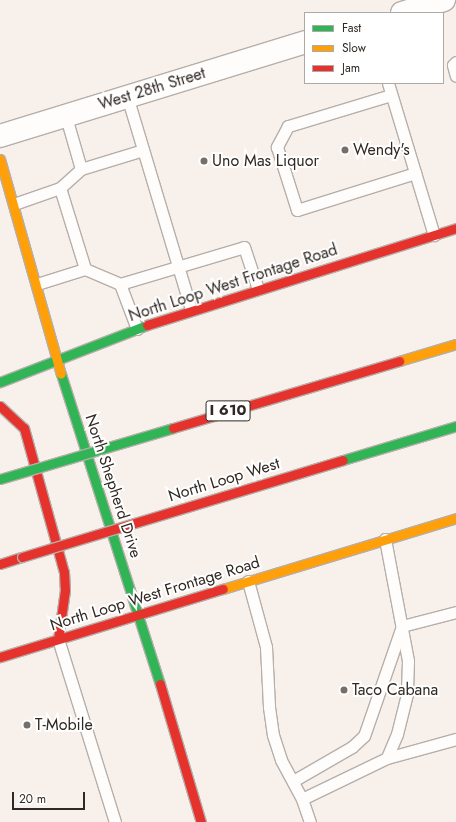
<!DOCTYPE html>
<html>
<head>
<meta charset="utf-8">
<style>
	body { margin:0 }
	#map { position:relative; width:456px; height:822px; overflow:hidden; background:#f7f0eb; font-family:Jost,sans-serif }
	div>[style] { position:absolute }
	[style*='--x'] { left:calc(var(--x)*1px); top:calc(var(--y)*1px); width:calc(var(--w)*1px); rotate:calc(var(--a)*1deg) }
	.roads { filter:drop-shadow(1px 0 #b6afaa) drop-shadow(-1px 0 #b6afaa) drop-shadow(0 1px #b6afaa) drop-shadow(0 -1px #b6afaa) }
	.lane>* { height:11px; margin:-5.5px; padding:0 5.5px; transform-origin:5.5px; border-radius:5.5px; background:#fefdfc }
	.street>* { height:22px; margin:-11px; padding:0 11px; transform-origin:11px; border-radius:11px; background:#fefdfc }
	.fast>* { height:9px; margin:-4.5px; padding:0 4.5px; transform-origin:4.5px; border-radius:4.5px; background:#30b455 }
	.slow>* { height:9px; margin:-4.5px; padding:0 4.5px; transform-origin:4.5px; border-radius:4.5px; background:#ff9f0a }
	.jam>* { height:9px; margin:-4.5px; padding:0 4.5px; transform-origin:4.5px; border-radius:4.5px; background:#e5322d }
	.bridges { filter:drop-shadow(1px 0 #b6afaa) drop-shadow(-1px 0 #b6afaa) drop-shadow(0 1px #b6afaa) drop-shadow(0 -1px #b6afaa) }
	.fast-bridge>* { height:9px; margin:-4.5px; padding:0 4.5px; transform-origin:4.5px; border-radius:4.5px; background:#30b455 }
	.slow-bridge>* { height:9px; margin:-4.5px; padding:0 4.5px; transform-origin:4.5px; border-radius:4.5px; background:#ff9f0a }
	.jam-bridge>* { height:9px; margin:-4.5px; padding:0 4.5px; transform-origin:4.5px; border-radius:4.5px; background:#e5322d }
	.dots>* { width:11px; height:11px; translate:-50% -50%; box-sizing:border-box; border:2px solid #fff; border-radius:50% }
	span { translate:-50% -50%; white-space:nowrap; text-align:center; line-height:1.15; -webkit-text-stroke:4px #fff; paint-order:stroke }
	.shield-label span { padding:1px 3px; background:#fff; border:1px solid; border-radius:3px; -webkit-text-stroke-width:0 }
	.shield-label { font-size:15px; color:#302822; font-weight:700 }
	.street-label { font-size:16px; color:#302822 }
	.poi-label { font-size:16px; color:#302822 }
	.left { translate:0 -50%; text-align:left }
	.legend { position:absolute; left:304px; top:12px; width:140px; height:72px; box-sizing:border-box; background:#fff; border:1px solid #aca9a7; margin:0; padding:5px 7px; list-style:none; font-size:12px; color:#302822 }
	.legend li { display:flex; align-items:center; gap:8px; height:20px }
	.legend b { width:20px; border:1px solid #aca9a7 }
	.scale { position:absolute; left:12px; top:792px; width:73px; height:18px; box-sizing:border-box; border:2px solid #302822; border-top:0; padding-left:5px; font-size:12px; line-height:14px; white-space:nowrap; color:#302822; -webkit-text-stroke:3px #fff; paint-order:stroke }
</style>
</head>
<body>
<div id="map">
	<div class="roads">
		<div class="lane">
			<div style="--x:456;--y:62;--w:4;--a:135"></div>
			<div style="--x:453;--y:65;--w:11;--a:75"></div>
			<div style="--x:388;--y:83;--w:159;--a:73.2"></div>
			<div style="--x:391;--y:95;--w:108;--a:163.2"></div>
			<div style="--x:288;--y:126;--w:24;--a:118"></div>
			<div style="--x:277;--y:147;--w:66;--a:72.4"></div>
			<div style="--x:297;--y:210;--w:124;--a:-17.4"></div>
			<div style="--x:127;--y:96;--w:223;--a:73.3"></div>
			<div style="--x:66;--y:117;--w:54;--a:73.9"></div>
			<div style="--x:81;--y:169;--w:65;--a:-17"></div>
			<div style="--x:60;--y:188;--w:85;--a:72.8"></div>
			<div style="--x:14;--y:204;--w:49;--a:-19.2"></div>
			<div style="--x:60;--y:188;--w:28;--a:-42"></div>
			<div style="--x:37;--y:284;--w:50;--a:-17.4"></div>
			<div style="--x:85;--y:269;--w:38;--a:23"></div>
			<div style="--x:137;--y:329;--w:48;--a:-110.7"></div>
			<div style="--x:120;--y:284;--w:129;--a:-16.6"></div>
			<div style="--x:244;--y:247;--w:44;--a:71.6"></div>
			<div style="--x:385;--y:539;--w:124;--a:79.3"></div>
			<div style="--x:408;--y:661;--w:33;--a:92"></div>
			<div style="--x:407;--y:694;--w:41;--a:104"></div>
			<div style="--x:397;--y:734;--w:26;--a:113"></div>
			<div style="--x:248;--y:581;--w:68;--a:74.7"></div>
			<div style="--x:266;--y:647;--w:60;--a:87.1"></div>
			<div style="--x:269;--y:707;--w:28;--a:82"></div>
			<div style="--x:273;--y:735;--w:26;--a:72"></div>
			<div style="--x:281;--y:760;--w:44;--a:61.7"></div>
			<div style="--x:302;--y:799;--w:24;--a:71"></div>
			<div style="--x:58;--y:639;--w:192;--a:72.7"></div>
			<div style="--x:293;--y:781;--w:68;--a:-30"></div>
			<div style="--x:352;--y:747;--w:16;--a:-43"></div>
			<div style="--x:364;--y:736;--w:116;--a:-70.9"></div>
			<div style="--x:402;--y:626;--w:56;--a:-14.5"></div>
			<div style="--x:302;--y:799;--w:94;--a:-25.8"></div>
			<div style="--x:387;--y:758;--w:72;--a:-15.4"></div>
		</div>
		<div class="street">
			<div style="--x:402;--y:13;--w:44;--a:-17.2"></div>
			<div style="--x:0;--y:136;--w:319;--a:-17.1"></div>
		</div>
		<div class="fast">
			<div style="--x:61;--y:374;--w:325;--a:72.3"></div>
			<div style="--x:0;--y:382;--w:158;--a:-21.2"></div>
		</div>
		<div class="slow">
			<div style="--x:0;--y:159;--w:223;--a:74.2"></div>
			<div style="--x:223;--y:589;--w:244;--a:-16.9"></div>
		</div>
		<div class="jam">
			<div style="--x:147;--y:325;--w:324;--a:-17.4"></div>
			<div style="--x:0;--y:406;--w:33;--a:43"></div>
			<div style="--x:24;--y:428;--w:149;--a:74.5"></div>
			<div style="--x:64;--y:572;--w:18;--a:87"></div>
			<div style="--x:65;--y:590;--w:49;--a:98.1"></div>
			<div style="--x:0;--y:564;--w:23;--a:-18"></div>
			<div style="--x:0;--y:657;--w:233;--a:-17"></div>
			<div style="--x:160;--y:684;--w:144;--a:73.5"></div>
		</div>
	</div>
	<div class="bridges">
		<div class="fast-bridge">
			<div style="--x:343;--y:460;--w:118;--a:-16.7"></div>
			<div style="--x:0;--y:479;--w:180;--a:-16.4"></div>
		</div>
		<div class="slow-bridge">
			<div style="--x:399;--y:361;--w:59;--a:-16.6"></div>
		</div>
		<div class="jam-bridge">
			<div style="--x:173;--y:428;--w:236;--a:-16.5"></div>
			<div style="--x:22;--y:557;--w:335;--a:-16.8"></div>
		</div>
	</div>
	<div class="dots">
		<div style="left:345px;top:150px;background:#766e68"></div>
		<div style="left:204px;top:161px;background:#766e68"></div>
		<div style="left:344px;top:690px;background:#766e68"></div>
		<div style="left:27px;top:725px;background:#766e68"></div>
	</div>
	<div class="shield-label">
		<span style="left:228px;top:411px">I 610</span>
	</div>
	<div class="street-label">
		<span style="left:152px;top:89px;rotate:-17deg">West 28th Street</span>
		<span style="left:233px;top:283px;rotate:-18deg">North Loop West Frontage Road</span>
		<span style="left:224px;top:480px;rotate:-17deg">North Loop West</span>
		<span style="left:113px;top:486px;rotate:72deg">North Shepherd Drive</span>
		<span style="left:155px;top:594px;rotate:-17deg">North Loop West Frontage Road</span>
	</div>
	<div class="poi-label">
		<span class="left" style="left:353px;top:150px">Wendy's</span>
		<span class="left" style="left:212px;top:161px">Uno Mas Liquor</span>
		<span class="left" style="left:352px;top:690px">Taco Cabana</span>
		<span class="left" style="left:35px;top:725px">T-Mobile</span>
	</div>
	<ul class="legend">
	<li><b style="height:5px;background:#30b455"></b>Fast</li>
	<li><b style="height:5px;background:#ff9f0a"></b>Slow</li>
	<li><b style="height:5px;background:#e5322d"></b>Jam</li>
	</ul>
	<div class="scale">20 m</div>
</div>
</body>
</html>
